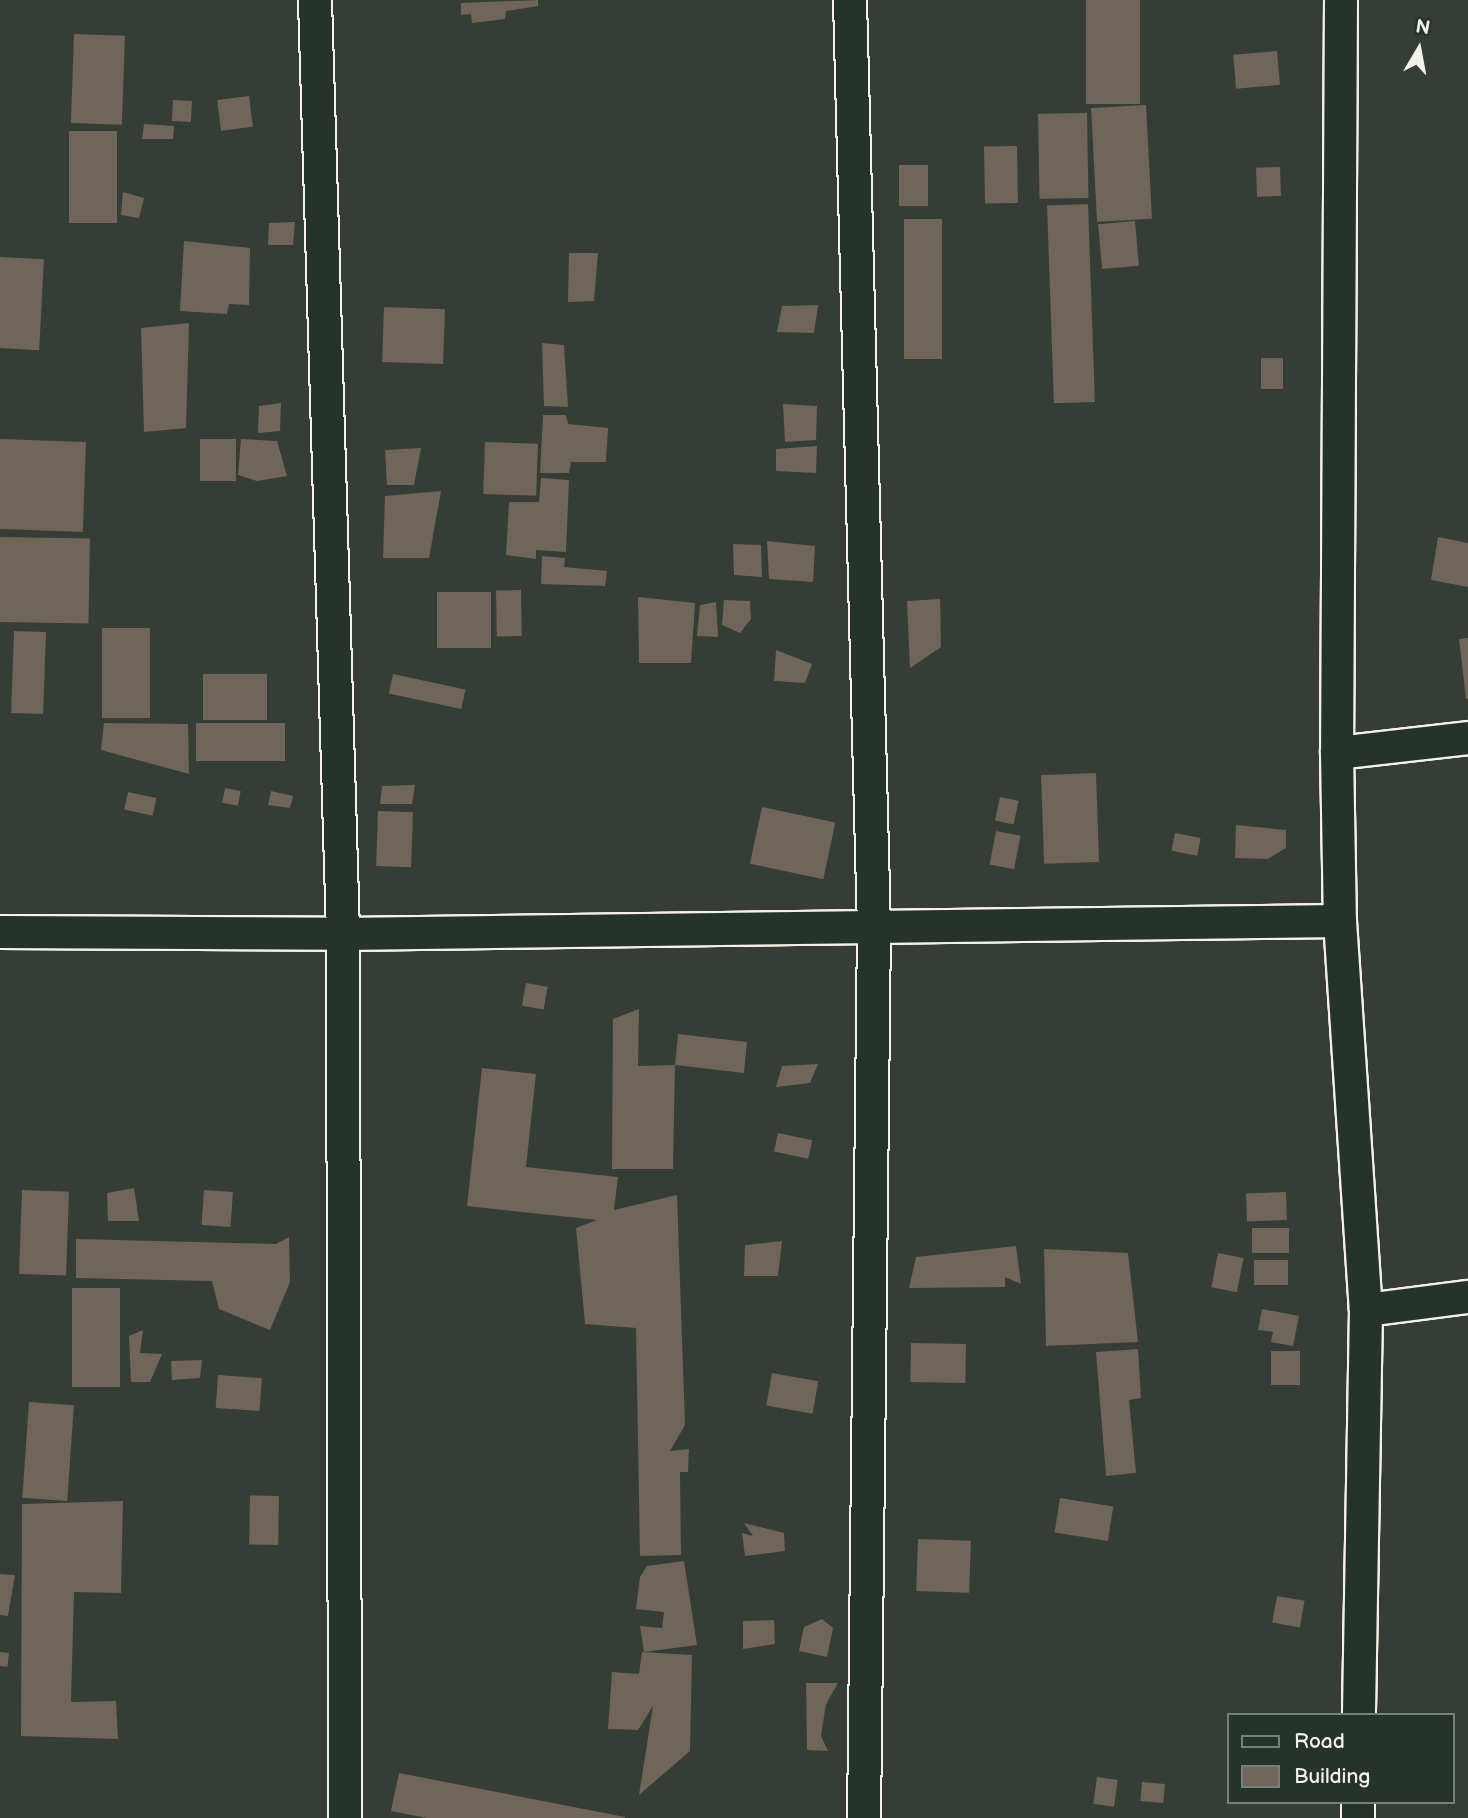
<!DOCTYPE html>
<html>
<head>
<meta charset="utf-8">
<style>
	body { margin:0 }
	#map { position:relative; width:1468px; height:1818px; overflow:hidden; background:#353d36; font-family:"Balsamiq Sans",sans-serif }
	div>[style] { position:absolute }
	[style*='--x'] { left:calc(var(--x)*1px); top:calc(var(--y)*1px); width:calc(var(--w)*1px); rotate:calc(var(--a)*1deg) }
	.building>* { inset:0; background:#6f6558; transform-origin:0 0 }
	.roads { filter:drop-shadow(2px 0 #f4f1e8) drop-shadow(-2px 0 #f4f1e8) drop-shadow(0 2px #f4f1e8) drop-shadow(0 -2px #f4f1e8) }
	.minor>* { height:32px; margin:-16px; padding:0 16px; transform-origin:16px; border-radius:16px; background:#26332d }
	span { translate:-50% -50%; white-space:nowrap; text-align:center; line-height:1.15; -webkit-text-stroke:6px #26332d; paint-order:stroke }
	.legend { position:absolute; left:1227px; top:1713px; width:228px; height:91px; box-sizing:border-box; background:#26332d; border:2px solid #787f78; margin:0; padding:9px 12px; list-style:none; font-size:21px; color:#f4f1e8 }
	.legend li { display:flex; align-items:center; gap:14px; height:35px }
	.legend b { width:35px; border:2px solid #787f78 }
	.north { position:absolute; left:1384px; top:14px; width:70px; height:70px; -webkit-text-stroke:5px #26332d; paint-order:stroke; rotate:10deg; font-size:19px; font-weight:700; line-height:28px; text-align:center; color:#f4f1e8 }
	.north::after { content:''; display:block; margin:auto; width:24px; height:32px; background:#f4f1e8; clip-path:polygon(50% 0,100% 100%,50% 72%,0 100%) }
</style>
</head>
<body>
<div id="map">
	<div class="building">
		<div style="clip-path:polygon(538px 0,538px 6px,506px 11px,505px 19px,472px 23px,471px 14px,461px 15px,461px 3px)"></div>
		<div style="left:1086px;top:0;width:54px;height:104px"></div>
		<div style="left:74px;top:34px;width:51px;height:89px;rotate:2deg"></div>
		<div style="left:1277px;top:51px;width:34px;height:44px;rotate:85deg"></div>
		<div style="left:249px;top:96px;width:31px;height:32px;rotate:83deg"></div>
		<div style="left:173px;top:100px;width:19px;height:21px;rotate:3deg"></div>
		<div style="left:1146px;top:105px;width:114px;height:55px;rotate:87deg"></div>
		<div style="left:1087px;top:113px;width:85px;height:49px;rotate:89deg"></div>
		<div style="clip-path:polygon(144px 124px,174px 126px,173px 139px,142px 139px)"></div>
		<div style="left:117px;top:131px;width:92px;height:48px;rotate:90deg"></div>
		<div style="left:1017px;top:146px;width:57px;height:33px;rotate:89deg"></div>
		<div style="left:899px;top:165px;width:29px;height:41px"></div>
		<div style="left:1280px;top:167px;width:29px;height:24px;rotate:88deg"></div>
		<div style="clip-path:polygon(123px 192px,144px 198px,139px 218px,121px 215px)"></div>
		<div style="left:1088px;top:204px;width:198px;height:41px;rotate:88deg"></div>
		<div style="left:904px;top:219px;width:38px;height:140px"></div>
		<div style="left:1135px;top:221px;width:45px;height:37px;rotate:85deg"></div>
		<div style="clip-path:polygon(295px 222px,293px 245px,268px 245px,269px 223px)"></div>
		<div style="clip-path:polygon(184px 241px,250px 248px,249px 305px,229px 304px,227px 314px,180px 311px)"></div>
		<div style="clip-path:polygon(569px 253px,598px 253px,594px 301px,568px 302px)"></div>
		<div style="left:0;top:257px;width:44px;height:91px;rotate:3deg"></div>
		<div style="clip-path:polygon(818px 305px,814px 333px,777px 332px,782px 306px)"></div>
		<div style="left:384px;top:307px;width:61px;height:55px;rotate:2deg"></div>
		<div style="clip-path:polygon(189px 323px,186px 428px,144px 432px,141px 328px)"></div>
		<div style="clip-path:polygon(542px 343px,564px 345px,568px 407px,544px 406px)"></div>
		<div style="left:1261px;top:358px;width:22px;height:31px"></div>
		<div style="clip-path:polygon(281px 403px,280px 431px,258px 433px,259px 406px)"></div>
		<div style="clip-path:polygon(783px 404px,817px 406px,816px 440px,785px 442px)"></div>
		<div style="clip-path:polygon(543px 415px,566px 415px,568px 424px,608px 428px,606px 462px,571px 462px,569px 473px,540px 473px)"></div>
		<div style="left:0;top:439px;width:86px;height:90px;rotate:2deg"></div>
		<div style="left:200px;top:439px;width:36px;height:42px"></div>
		<div style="clip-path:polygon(241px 439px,277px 441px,287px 476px,257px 481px,238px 475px)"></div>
		<div style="left:485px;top:442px;width:53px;height:52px;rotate:2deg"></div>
		<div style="clip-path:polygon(817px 446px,816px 473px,776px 471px,776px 449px)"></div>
		<div style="clip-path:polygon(421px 448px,414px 485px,387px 485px,385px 450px)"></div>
		<div style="clip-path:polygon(541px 478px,569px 480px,566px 552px,536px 550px,536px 559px,506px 555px,509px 502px,539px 502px)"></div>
		<div style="clip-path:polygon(441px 491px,429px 558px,383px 558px,385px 496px)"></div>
		<div style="left:0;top:537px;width:90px;height:85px;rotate:1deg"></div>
		<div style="clip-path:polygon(1438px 537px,1468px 543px,1468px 587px,1431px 580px)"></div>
		<div style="clip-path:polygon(767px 541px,815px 546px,813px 582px,769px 579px)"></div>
		<div style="clip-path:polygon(733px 544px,761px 545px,762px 577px,734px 575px)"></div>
		<div style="clip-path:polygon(542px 556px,565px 558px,564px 567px,607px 571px,605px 586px,541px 584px)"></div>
		<div style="left:521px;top:590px;width:46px;height:25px;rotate:89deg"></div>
		<div style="left:437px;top:592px;width:54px;height:56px"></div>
		<div style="clip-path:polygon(638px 597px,695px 603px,691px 663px,639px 663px)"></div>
		<div style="clip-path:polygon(940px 599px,941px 647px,910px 668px,907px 601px)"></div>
		<div style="clip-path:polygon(724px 600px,750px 601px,751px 619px,740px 633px,722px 625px)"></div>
		<div style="clip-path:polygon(716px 602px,718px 637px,697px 636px,700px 605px)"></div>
		<div style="left:102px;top:628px;width:48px;height:90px"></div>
		<div style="left:14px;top:631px;width:32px;height:82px;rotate:2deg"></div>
		<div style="clip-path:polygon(1468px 638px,1468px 699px,1466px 699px,1459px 639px)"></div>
		<div style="clip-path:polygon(776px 650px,812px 664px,805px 683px,774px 681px)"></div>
		<div style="left:203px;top:674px;width:64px;height:46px"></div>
		<div style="left:393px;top:674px;width:74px;height:20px;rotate:12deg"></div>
		<div style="clip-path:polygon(104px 723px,188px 724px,189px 774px,101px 750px)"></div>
		<div style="left:285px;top:723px;width:38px;height:89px;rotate:90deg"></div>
		<div style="left:1096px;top:773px;width:89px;height:55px;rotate:88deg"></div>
		<div style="clip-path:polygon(415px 785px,412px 804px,380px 804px,382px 786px)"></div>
		<div style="left:225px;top:788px;width:16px;height:15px;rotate:11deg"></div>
		<div style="clip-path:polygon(271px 791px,293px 796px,290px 808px,268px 805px)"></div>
		<div style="left:128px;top:792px;width:29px;height:18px;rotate:12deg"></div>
		<div style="left:1000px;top:797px;width:19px;height:24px;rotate:12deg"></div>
		<div style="left:762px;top:807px;width:75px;height:58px;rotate:12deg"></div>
		<div style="left:378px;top:811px;width:35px;height:55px;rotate:2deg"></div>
		<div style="clip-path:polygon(1236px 825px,1286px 830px,1286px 848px,1268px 859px,1235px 858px)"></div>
		<div style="left:996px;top:831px;width:25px;height:34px;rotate:11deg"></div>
		<div style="left:1175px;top:833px;width:26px;height:18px;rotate:11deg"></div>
		<div style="left:526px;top:983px;width:22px;height:23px;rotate:10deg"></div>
		<div style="clip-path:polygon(639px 1009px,638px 1066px,675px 1065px,678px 1034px,747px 1042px,744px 1073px,675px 1065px,673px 1169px,612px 1169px,613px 1019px)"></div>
		<div style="clip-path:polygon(818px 1064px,810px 1083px,776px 1087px,782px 1066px)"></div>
		<div style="clip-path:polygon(482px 1068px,536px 1074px,526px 1167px,618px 1177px,614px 1210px,677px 1195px,685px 1425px,670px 1451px,689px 1449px,688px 1472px,680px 1472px,681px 1555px,640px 1556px,636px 1328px,585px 1324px,576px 1228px,597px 1220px,467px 1206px)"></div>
		<div style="left:778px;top:1133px;width:35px;height:19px;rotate:12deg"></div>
		<div style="clip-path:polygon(134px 1188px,139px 1221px,108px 1221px,107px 1193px)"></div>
		<div style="left:22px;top:1190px;width:47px;height:84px;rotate:2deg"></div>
		<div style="left:204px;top:1190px;width:29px;height:35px;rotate:4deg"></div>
		<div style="left:1286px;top:1192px;width:28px;height:40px;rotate:88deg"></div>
		<div style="left:1289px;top:1228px;width:25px;height:37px;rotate:90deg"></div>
		<div style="clip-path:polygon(289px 1237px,290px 1282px,270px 1330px,219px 1309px,212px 1281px,76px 1278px,76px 1239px,276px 1244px)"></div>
		<div style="clip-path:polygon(782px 1241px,778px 1276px,744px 1276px,745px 1245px)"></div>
		<div style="clip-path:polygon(1016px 1246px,1021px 1284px,1005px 1277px,1005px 1287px,909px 1288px,916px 1257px)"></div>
		<div style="clip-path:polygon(1044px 1249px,1128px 1253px,1138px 1342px,1046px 1346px)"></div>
		<div style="left:1218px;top:1253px;width:26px;height:35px;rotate:11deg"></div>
		<div style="left:1254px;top:1260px;width:34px;height:25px"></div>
		<div style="left:72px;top:1288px;width:48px;height:99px"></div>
		<div style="clip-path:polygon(1262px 1309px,1299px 1316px,1293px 1346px,1271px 1342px,1273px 1332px,1258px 1330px)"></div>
		<div style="clip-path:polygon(143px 1330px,140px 1353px,162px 1354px,150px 1382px,131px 1382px,129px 1336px)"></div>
		<div style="left:911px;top:1343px;width:55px;height:39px;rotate:1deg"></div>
		<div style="clip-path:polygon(1138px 1349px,1141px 1398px,1129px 1400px,1136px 1473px,1106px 1476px,1096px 1352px)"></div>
		<div style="left:1300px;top:1351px;width:34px;height:29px;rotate:90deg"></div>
		<div style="clip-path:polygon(202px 1360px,200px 1378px,172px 1380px,171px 1361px)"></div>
		<div style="left:772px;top:1373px;width:47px;height:33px;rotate:10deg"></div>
		<div style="left:218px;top:1375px;width:44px;height:33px;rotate:4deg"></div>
		<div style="left:29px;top:1402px;width:45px;height:96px;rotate:4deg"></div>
		<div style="left:279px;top:1496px;width:49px;height:29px;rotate:91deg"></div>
		<div style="left:1060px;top:1498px;width:54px;height:35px;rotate:9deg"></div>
		<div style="clip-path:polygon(123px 1501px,121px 1593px,74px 1592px,71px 1702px,116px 1701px,118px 1739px,21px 1736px,22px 1504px)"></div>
		<div style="clip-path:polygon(744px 1523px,784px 1533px,785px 1551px,745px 1556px,742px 1533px,753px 1536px)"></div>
		<div style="left:918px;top:1539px;width:53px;height:52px;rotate:2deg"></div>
		<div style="clip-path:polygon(684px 1561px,697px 1645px,644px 1652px,640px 1626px,662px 1628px,664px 1612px,636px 1609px,640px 1577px,647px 1566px)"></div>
		<div style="clip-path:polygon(0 1574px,15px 1575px,8px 1616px,0 1615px)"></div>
		<div style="left:1277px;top:1596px;width:28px;height:27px;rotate:10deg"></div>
		<div style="clip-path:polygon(822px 1619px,833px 1628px,827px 1657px,799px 1651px,804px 1627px)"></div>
		<div style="clip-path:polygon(774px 1620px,775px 1644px,743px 1649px,743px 1621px)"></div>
		<div style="left:0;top:1652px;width:9px;height:14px;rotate:6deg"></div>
		<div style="clip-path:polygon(642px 1652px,692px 1655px,690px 1751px,639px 1795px,653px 1706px,638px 1730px,608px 1729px,612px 1672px,639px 1674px)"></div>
		<div style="clip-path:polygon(806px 1683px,838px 1683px,826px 1704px,821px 1736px,828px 1751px,807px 1750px)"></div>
		<div style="clip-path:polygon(399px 1773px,625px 1817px,625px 1818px,427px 1818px,391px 1811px)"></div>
		<div style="left:1097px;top:1777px;width:21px;height:27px;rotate:8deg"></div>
		<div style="left:1142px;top:1782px;width:23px;height:19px;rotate:5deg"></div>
	</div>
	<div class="roads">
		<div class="minor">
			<div style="--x:315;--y:0;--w:934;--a:88.28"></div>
			<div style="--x:343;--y:934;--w:884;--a:89.87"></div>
			<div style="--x:850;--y:0;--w:926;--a:88.52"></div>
			<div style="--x:874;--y:926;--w:892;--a:90.64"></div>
			<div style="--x:1341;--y:0;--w:753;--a:90.3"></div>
			<div style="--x:1337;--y:753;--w:168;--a:89"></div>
			<div style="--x:1340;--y:921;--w:390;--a:86.2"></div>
			<div style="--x:1366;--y:1310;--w:405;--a:91"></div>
			<div style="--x:1337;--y:753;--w:132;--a:-6.5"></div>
			<div style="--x:0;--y:932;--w:343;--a:0.3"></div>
			<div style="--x:343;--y:934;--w:997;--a:-0.75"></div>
			<div style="--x:1366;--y:1310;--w:103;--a:-7.3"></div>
			<div style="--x:1358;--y:1818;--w:16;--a:-90"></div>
		</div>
	</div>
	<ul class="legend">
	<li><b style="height:9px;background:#26332d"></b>Road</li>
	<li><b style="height:19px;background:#6f6558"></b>Building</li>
	</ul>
	<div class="north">N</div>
</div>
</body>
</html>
